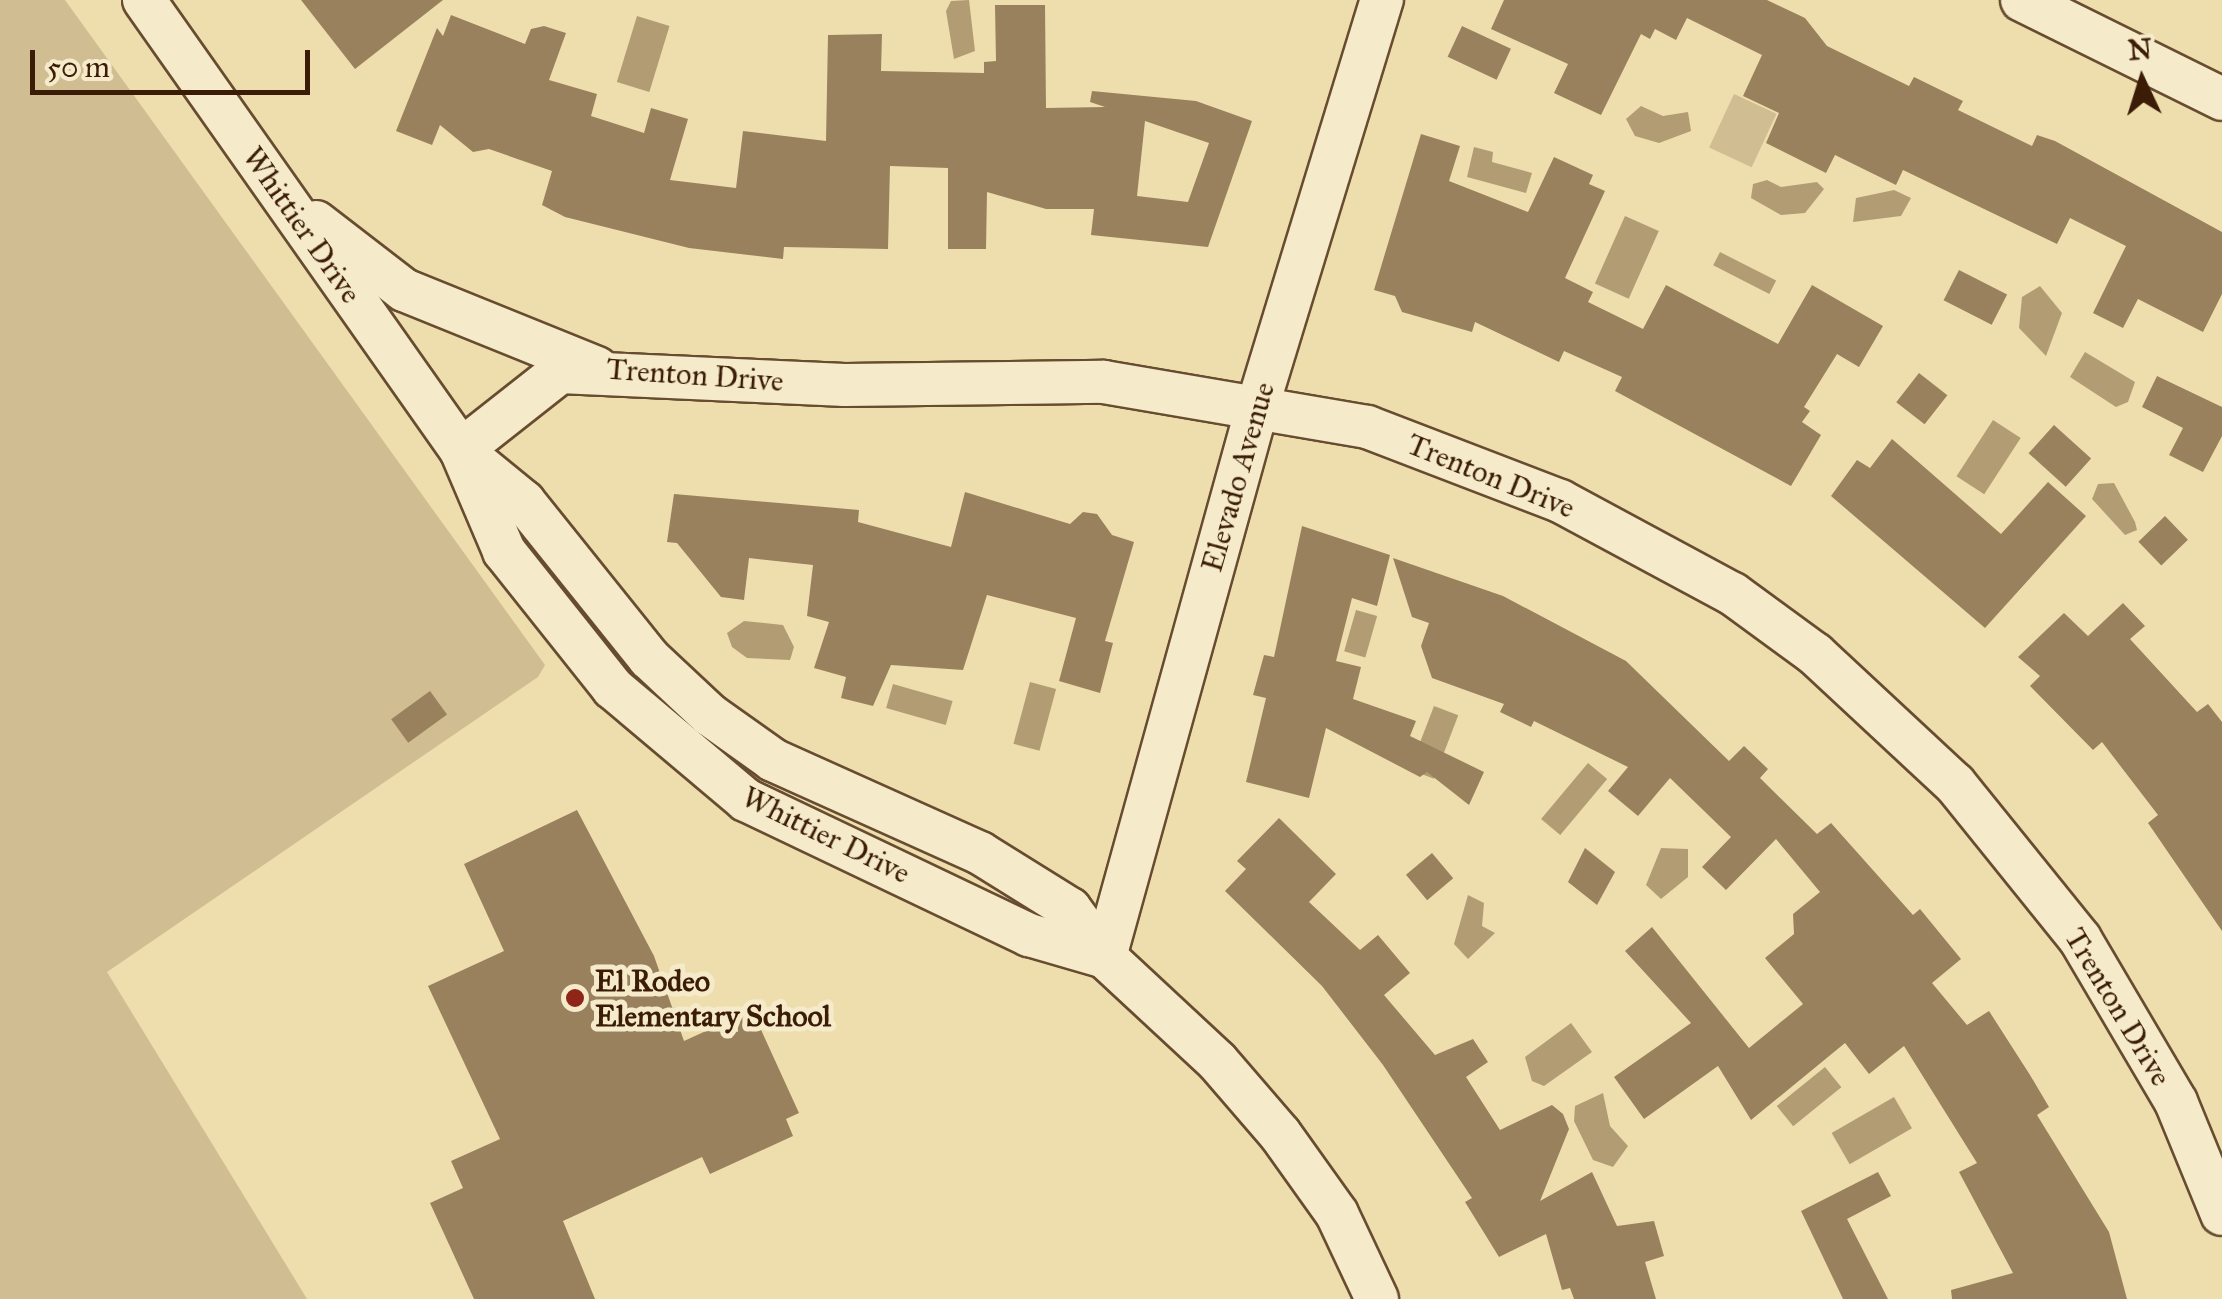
<!DOCTYPE html>
<html>
<head>
<meta charset="utf-8">
<style>
	body { margin:0 }
	#map { position:relative; width:2222px; height:1299px; overflow:hidden; background:#efdead; font-family:"IM FELL Great Primer",serif }
	div>[style] { position:absolute }
	[style*='--x'] { left:calc(var(--x)*1px); top:calc(var(--y)*1px); width:calc(var(--w)*1px); rotate:calc(var(--a)*1deg) }
	.green>* { inset:0; background:#d0bd91; transform-origin:0 0 }
	.water>* { inset:0; background:#b29c74; transform-origin:0 0 }
	.building>* { inset:0; background:#99815d; transform-origin:0 0 }
	.roads { filter:drop-shadow(2px 0 #684c30) drop-shadow(-2px 0 #684c30) drop-shadow(0 2px #684c30) drop-shadow(0 -2px #684c30) }
	.minor>* { height:42px; margin:-21px; padding:0 21px; transform-origin:21px; border-radius:21px; background:#f5eaca }
	.dots>* { width:28px; height:28px; translate:-50% -50%; box-sizing:border-box; border:5px solid #f5eaca; border-radius:50% }
	span { translate:-50% -50%; white-space:nowrap; text-align:center; line-height:1.15; -webkit-text-stroke:10px #f5eaca; paint-order:stroke }
	.street-label { font-size:30px; color:#3b1c06 }
	.poi-label { font-size:30px; color:#3b1c06; font-weight:700 }
	.left { translate:0 -50%; text-align:left }
	.north { position:absolute; left:2092px; top:30px; width:100px; height:100px; -webkit-text-stroke:8px #f5eaca; paint-order:stroke; rotate:356deg; font-size:28px; font-weight:700; line-height:40px; text-align:center; color:#3b1c06 }
	.north::after { content:''; display:block; margin:auto; width:35px; height:45px; background:#3b1c06; clip-path:polygon(50% 0,100% 100%,50% 72%,0 100%) }
	.scale { position:absolute; left:30px; top:50px; width:280px; height:45px; box-sizing:border-box; border:5px solid #3b1c06; border-top:0; padding-left:12px; font-size:30px; line-height:35px; white-space:nowrap; color:#3b1c06; -webkit-text-stroke:8px #f5eaca; paint-order:stroke }
</style>
</head>
<body>
<div id="map">
	<div class="green">
		<div style="clip-path:polygon(0 0,65px 0,545px 665px,538px 677px,107px 972px,307px 1299px,0 1299px)"></div>
		<div style="left:1734px;top:94px;width:47px;height:59px;rotate:25deg"></div>
	</div>
	<div class="water">
		<div style="clip-path:polygon(969px 0,975px 51px,954px 59px,946px 11px,951px 1px)"></div>
		<div style="left:637px;top:16px;width:34px;height:69px;rotate:17deg"></div>
		<div style="clip-path:polygon(1641px 106px,1663px 116px,1688px 112px,1691px 131px,1659px 143px,1635px 136px,1626px 119px)"></div>
		<div style="clip-path:polygon(1474px 147px,1493px 152px,1492px 162px,1532px 173px,1526px 193px,1467px 177px)"></div>
		<div style="clip-path:polygon(1767px 180px,1781px 187px,1817px 182px,1824px 189px,1805px 213px,1781px 215px,1751px 198px,1753px 184px)"></div>
		<div style="clip-path:polygon(1894px 190px,1911px 198px,1901px 216px,1853px 222px,1856px 198px)"></div>
		<div style="left:1625px;top:216px;width:37px;height:74px;rotate:24deg"></div>
		<div style="left:1720px;top:252px;width:63px;height:15px;rotate:27deg"></div>
		<div style="clip-path:polygon(2040px 286px,2062px 313px,2046px 356px,2019px 328px,2022px 297px)"></div>
		<div style="clip-path:polygon(2085px 352px,2135px 382px,2128px 402px,2116px 407px,2070px 377px)"></div>
		<div style="left:1993px;top:420px;width:33px;height:67px;rotate:33deg"></div>
		<div style="clip-path:polygon(2114px 483px,2135px 522px,2137px 530px,2125px 535px,2092px 499px,2098px 484px)"></div>
		<div style="left:1356px;top:610px;width:22px;height:43px;rotate:16deg"></div>
		<div style="clip-path:polygon(744px 621px,783px 625px,794px 647px,790px 660px,747px 658px,732px 647px,727px 633px)"></div>
		<div style="left:1030px;top:682px;width:27px;height:64px;rotate:15deg"></div>
		<div style="left:893px;top:684px;width:62px;height:25px;rotate:16deg"></div>
		<div style="left:1434px;top:706px;width:26px;height:68px;rotate:21deg"></div>
		<div style="left:1588px;top:763px;width:25px;height:73px;rotate:40deg"></div>
		<div style="clip-path:polygon(1661px 848px,1688px 849px,1688px 877px,1661px 899px,1646px 885px)"></div>
		<div style="clip-path:polygon(1468px 895px,1484px 903px,1482px 926px,1495px 933px,1468px 959px,1454px 944px)"></div>
		<div style="clip-path:polygon(1571px 1023px,1592px 1052px,1544px 1086px,1532px 1081px,1525px 1057px)"></div>
		<div style="left:1825px;top:1067px;width:26px;height:62px;rotate:51deg"></div>
		<div style="clip-path:polygon(1603px 1093px,1610px 1126px,1628px 1146px,1613px 1167px,1593px 1160px,1574px 1121px,1575px 1106px)"></div>
		<div style="left:1894px;top:1097px;width:36px;height:72px;rotate:60deg"></div>
	</div>
	<div class="building">
		<div style="clip-path:polygon(301px 0,443px 0,355px 69px)"></div>
		<div style="clip-path:polygon(1504px 0,1767px 0,1805px 18px,1827px 46px,1909px 86px,1914px 77px,1963px 101px,1958px 110px,2032px 146px,2037px 135px,2055px 141px,2222px 232px,2222px 294px,2203px 332px,2138px 299px,2123px 328px,2093px 313px,2126px 246px,2070px 218px,2057px 244px,1903px 170px,1896px 185px,1835px 155px,1826px 173px,1766px 143px,1779px 113px,1743px 96px,1762px 55px,1687px 18px,1676px 40px,1655px 29px,1650px 39px,1641px 34px,1601px 115px,1554px 93px,1568px 64px,1491px 29px)"></div>
		<div style="clip-path:polygon(evenodd,995px 5px,1045px 5px,1046px 108px,1105px 107px,1090px 102px,1092px 91px,1196px 101px,1252px 121px,1208px 247px,1091px 235px,1094px 209px,1046px 209px,987px 192px,986px 249px,948px 249px,948px 168px,890px 166px,888px 249px,784px 247px,783px 259px,689px 248px,565px 217px,542px 205px,552px 171px,489px 149px,473px 152px,440px 125px,432px 145px,396px 131px,437px 28px,443px 36px,451px 15px,525px 44px,531px 29px,544px 26px,566px 33px,549px 80px,597px 94px,591px 116px,644px 133px,651px 108px,688px 119px,670px 180px,736px 188px,743px 131px,826px 141px,828px 35px,882px 34px,881px 71px,984px 73px,984px 62px,996px 61px,995px 5px,1145px 121px,1209px 143px,1188px 202px,1137px 196px,1145px 121px)"></div>
		<div style="left:1462px;top:26px;width:54px;height:34px;rotate:25deg"></div>
		<div style="clip-path:polygon(1421px 134px,1460px 146px,1449px 181px,1528px 212px,1554px 157px,1593px 175px,1589px 184px,1605px 191px,1565px 278px,1593px 292px,1588px 302px,1643px 329px,1666px 285px,1778px 344px,1812px 285px,1883px 326px,1859px 367px,1837px 354px,1804px 407px,1810px 411px,1802px 422px,1821px 435px,1791px 486px,1615px 391px,1622px 377px,1564px 351px,1559px 362px,1475px 322px,1472px 332px,1402px 312px,1395px 296px,1374px 290px)"></div>
		<div style="left:1959px;top:270px;width:54px;height:34px;rotate:27deg"></div>
		<div style="left:1919px;top:373px;width:36px;height:37px;rotate:38deg"></div>
		<div style="clip-path:polygon(2157px 376px,2222px 407px,2222px 436px,2203px 472px,2169px 455px,2183px 428px,2142px 407px)"></div>
		<div style="left:2054px;top:425px;width:50px;height:38px;rotate:42deg"></div>
		<div style="clip-path:polygon(1892px 439px,2001px 534px,2048px 482px,2086px 516px,1985px 628px,1831px 496px,1857px 460px,1870px 468px)"></div>
		<div style="clip-path:polygon(965px 492px,1070px 524px,1083px 512px,1097px 514px,1112px 535px,1134px 542px,1105px 641px,1113px 643px,1100px 693px,1059px 681px,1076px 618px,987px 595px,963px 670px,891px 665px,873px 706px,841px 698px,846px 677px,814px 668px,829px 622px,807px 616px,813px 565px,749px 558px,744px 600px,721px 597px,677px 543px,667px 542px,674px 494px,859px 510px,858px 522px,951px 547px)"></div>
		<div style="left:2165px;top:516px;width:33px;height:37px;rotate:46deg"></div>
		<div style="clip-path:polygon(1302px 526px,1390px 555px,1377px 606px,1352px 598px,1336px 661px,1361px 667px,1353px 699px,1416px 721px,1410px 736px,1484px 772px,1469px 805px,1427px 772px,1420px 777px,1326px 728px,1309px 798px,1246px 782px,1266px 698px,1253px 695px,1264px 655px,1274px 657px)"></div>
		<div style="clip-path:polygon(1393px 558px,1503px 596px,1626px 661px,1729px 761px,1744px 746px,1768px 769px,1760px 778px,1817px 834px,1831px 823px,1913px 915px,1920px 909px,1961px 959px,1932px 983px,1967px 1025px,1989px 1011px,2030px 1075px,2049px 1107px,2037px 1115px,2109px 1232px,2127px 1299px,1952px 1299px,1951px 1290px,2013px 1273px,1959px 1172px,1977px 1163px,1904px 1046px,1869px 1074px,1845px 1043px,1751px 1120px,1718px 1066px,1644px 1119px,1614px 1077px,1691px 1023px,1625px 951px,1652px 927px,1749px 1048px,1803px 1004px,1765px 958px,1794px 934px,1793px 914px,1820px 892px,1776px 839px,1726px 890px,1702px 867px,1731px 837px,1670px 778px,1638px 816px,1608px 791px,1628px 767px,1534px 721px,1531px 727px,1500px 712px,1504px 704px,1432px 678px,1421px 646px,1429px 623px,1412px 617px)"></div>
		<div style="clip-path:polygon(2123px 603px,2145px 626px,2130px 639px,2197px 712px,2208px 704px,2222px 722px,2222px 931px,2148px 823px,2158px 815px,2102px 742px,2093px 750px,2030px 686px,2040px 676px,2018px 657px,2064px 613px,2088px 636px)"></div>
		<div style="left:430px;top:691px;width:29px;height:48px;rotate:54deg"></div>
		<div style="clip-path:polygon(577px 810px,654px 956px,684px 1041px,752px 1010px,799px 1113px,786px 1119px,793px 1136px,710px 1174px,702px 1157px,563px 1221px,595px 1299px,474px 1299px,430px 1203px,463px 1188px,451px 1161px,500px 1139px,428px 986px,504px 951px,464px 864px)"></div>
		<div style="clip-path:polygon(1279px 818px,1336px 874px,1309px 902px,1360px 950px,1378px 935px,1410px 973px,1384px 995px,1435px 1055px,1473px 1039px,1488px 1062px,1466px 1077px,1500px 1130px,1552px 1105px,1563px 1114px,1569px 1129px,1540px 1201px,1592px 1172px,1617px 1226px,1654px 1221px,1664px 1256px,1645px 1262px,1656px 1299px,1574px 1299px,1570px 1288px,1562px 1290px,1546px 1234px,1499px 1257px,1465px 1202px,1472px 1198px,1383px 1065px,1322px 986px,1225px 891px,1246px 869px,1237px 861px)"></div>
		<div style="clip-path:polygon(1585px 848px,1615px 872px,1597px 905px,1568px 882px)"></div>
		<div style="left:1432px;top:853px;width:33px;height:34px;rotate:50deg"></div>
		<div style="clip-path:polygon(1878px 1172px,1891px 1196px,1847px 1219px,1888px 1299px,1843px 1299px,1801px 1211px)"></div>
	</div>
	<div class="roads">
		<div class="minor">
			<div style="--x:144;--y:0;--w:550;--a:54.84"></div>
			<div style="--x:461;--y:450;--w:110;--a:66.9"></div>
			<div style="--x:504;--y:551;--w:175;--a:51.5"></div>
			<div style="--x:613;--y:688;--w:174;--a:40.1"></div>
			<div style="--x:746;--y:800;--w:314;--a:25.5"></div>
			<div style="--x:1029;--y:935;--w:79;--a:16.1"></div>
			<div style="--x:2022;--y:0;--w:223;--a:26.3"></div>
			<div style="--x:316;--y:222;--w:111;--a:37.7"></div>
			<div style="--x:404;--y:290;--w:208;--a:22"></div>
			<div style="--x:461;--y:450;--w:126;--a:-38.2"></div>
			<div style="--x:560;--y:372;--w:285;--a:2.6"></div>
			<div style="--x:845;--y:385;--w:259;--a:-0.7"></div>
			<div style="--x:1104;--y:382;--w:267;--a:9.7"></div>
			<div style="--x:1367;--y:427;--w:207;--a:21"></div>
			<div style="--x:1560;--y:501;--w:196;--a:28.3"></div>
			<div style="--x:1733;--y:594;--w:102;--a:36.2"></div>
			<div style="--x:1815;--y:654;--w:191;--a:42.9"></div>
			<div style="--x:1955;--y:784;--w:199;--a:51.1"></div>
			<div style="--x:2080;--y:939;--w:189;--a:59.5"></div>
			<div style="--x:2176;--y:1102;--w:121;--a:67.7"></div>
			<div style="--x:463;--y:452;--w:79;--a:39.3"></div>
			<div style="--x:524;--y:502;--w:200;--a:51.3"></div>
			<div style="--x:649;--y:658;--w:83;--a:43.1"></div>
			<div style="--x:710;--y:715;--w:77;--a:35.5"></div>
			<div style="--x:773;--y:760;--w:227;--a:24.2"></div>
			<div style="--x:980;--y:853;--w:106;--a:31.9"></div>
			<div style="--x:1070;--y:909;--w:59;--a:53.9"></div>
			<div style="--x:1105;--y:957;--w:153;--a:42.9"></div>
			<div style="--x:1217;--y:1061;--w:96;--a:49.2"></div>
			<div style="--x:1280;--y:1134;--w:98;--a:54.5"></div>
			<div style="--x:1337;--y:1214;--w:94;--a:64.8"></div>
			<div style="--x:1105;--y:957;--w:570;--a:-74.52"></div>
			<div style="--x:1257;--y:408;--w:427;--a:-73"></div>
		</div>
	</div>
	<div class="dots">
		<div style="left:575px;top:998px;background:#8f2418"></div>
	</div>
	<div class="street-label">
		<span style="left:302px;top:225px;rotate:55deg">Whittier Drive</span>
		<span style="left:695px;top:375px;rotate:4deg">Trenton Drive</span>
		<span style="left:1491px;top:476px;rotate:22deg">Trenton Drive</span>
		<span style="left:1238px;top:477px;rotate:-74deg">Elevado Avenue</span>
		<span style="left:826px;top:835px;rotate:26deg">Whittier Drive</span>
		<span style="left:2118px;top:1007px;rotate:59deg">Trenton Drive</span>
	</div>
	<div class="poi-label">
		<span class="left" style="left:595px;top:998px">El Rodeo<br>Elementary School</span>
	</div>
	<div class="north">N</div>
	<div class="scale">50 m</div>
</div>
</body>
</html>
